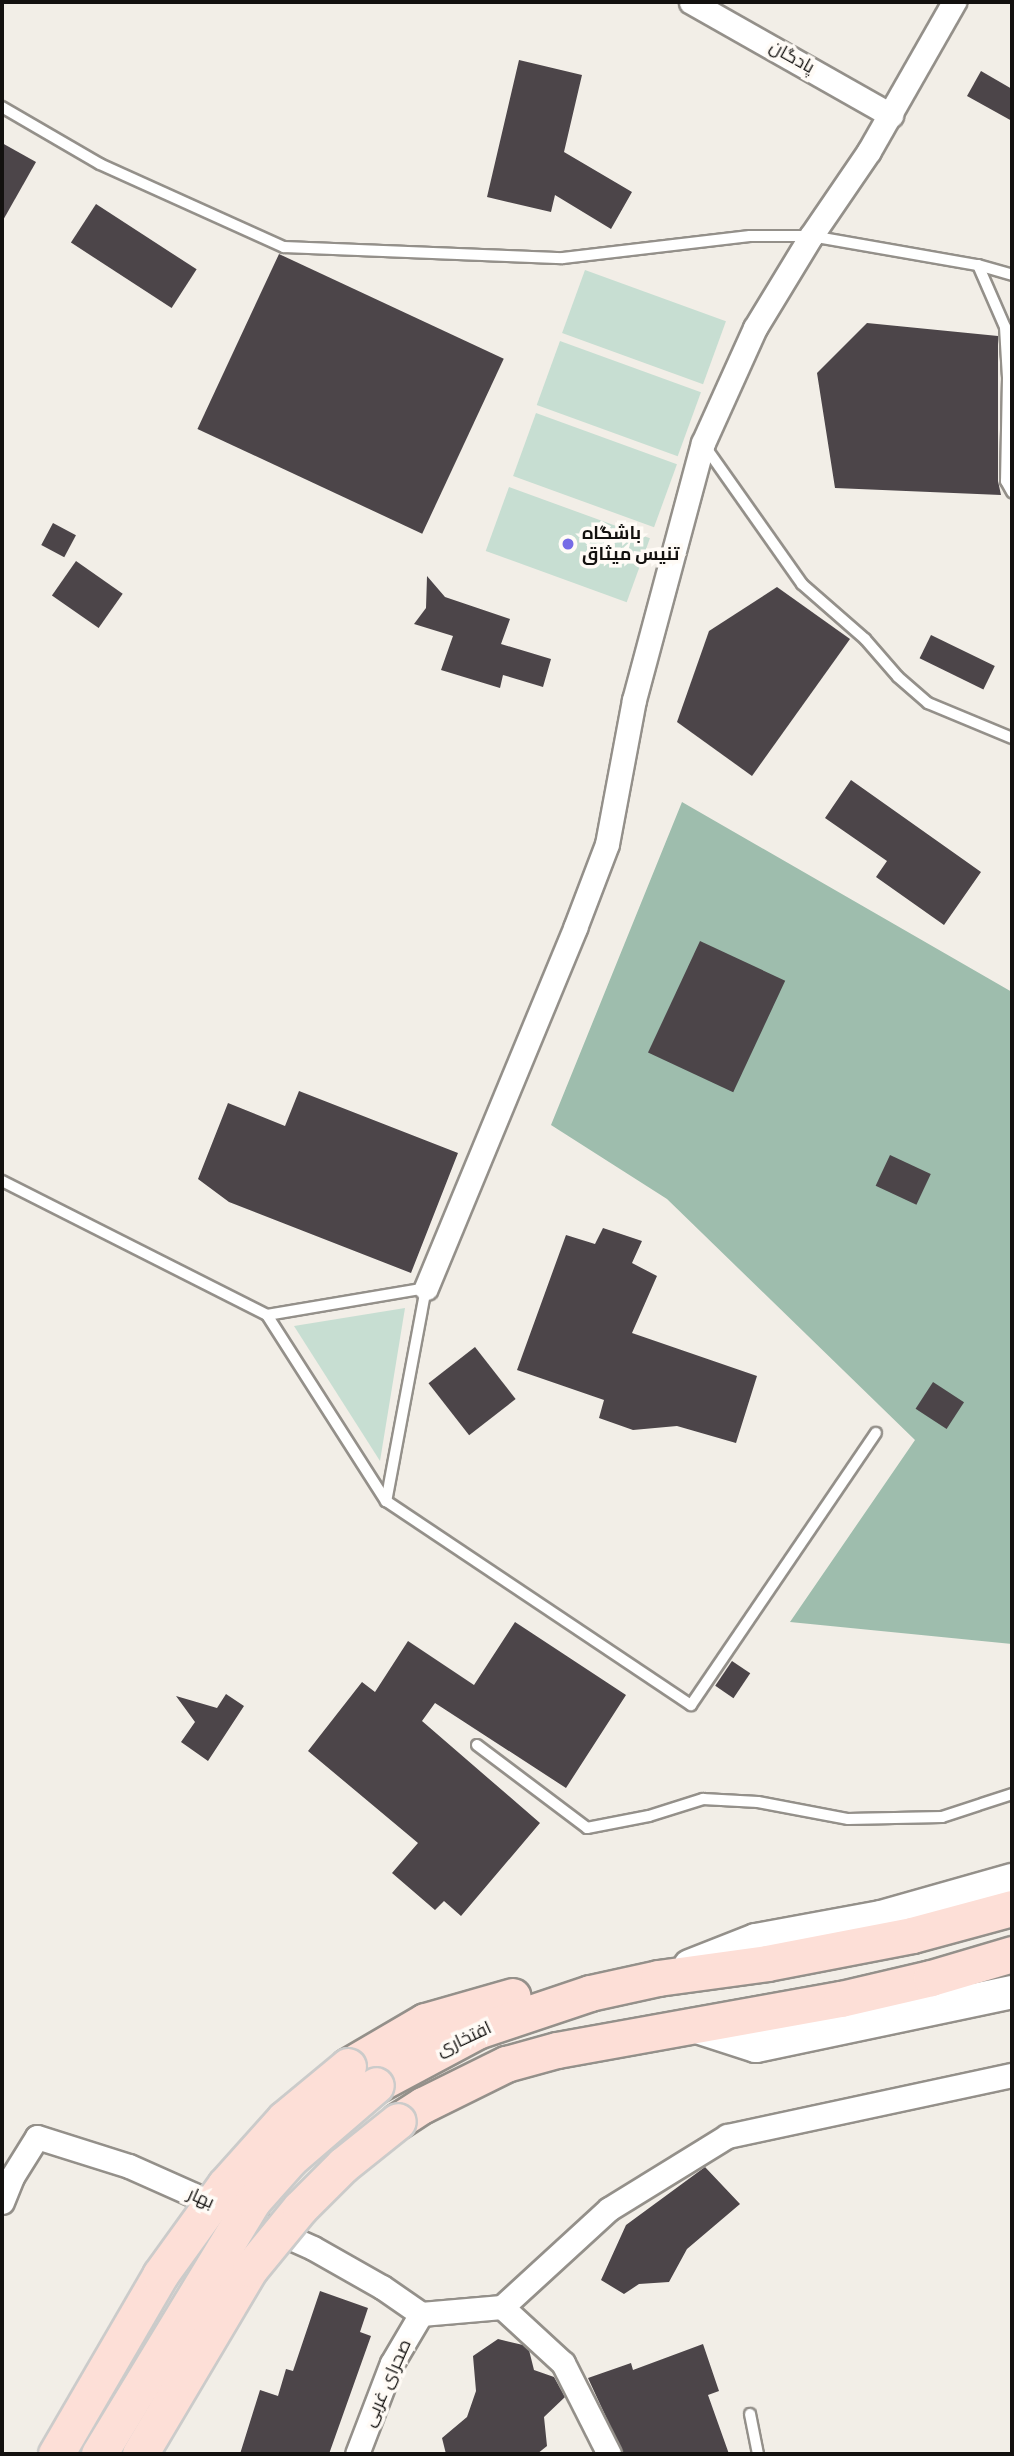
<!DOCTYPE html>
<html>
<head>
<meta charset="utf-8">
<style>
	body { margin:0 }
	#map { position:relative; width:1014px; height:2456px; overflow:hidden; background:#f2eee7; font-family:Poppins,Cairo,sans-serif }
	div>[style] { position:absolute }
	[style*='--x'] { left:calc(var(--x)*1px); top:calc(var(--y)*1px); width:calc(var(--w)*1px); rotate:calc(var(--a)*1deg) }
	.green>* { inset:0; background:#c7ded2; transform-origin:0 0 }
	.forest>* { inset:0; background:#9ebdad }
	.building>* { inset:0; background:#4c4549; transform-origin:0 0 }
	.roads { filter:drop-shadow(2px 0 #94908a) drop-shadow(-2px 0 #94908a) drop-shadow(0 2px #94908a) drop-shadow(0 -2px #94908a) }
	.service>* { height:10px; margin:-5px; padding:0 5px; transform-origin:5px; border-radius:5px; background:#fff }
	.minor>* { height:23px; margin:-11.5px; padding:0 11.5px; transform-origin:11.5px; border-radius:11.5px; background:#fff }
	.secondary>* { height:32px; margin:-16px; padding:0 16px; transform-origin:16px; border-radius:16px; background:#fff }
	.primary>* { height:35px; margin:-17.5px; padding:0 17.5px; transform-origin:17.5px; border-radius:17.5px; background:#fddfd7 }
	.bridges { filter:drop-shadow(2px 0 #cbcbca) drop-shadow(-2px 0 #cbcbca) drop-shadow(0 2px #cbcbca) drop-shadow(0 -2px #cbcbca) }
	.primary-bridge>* { height:35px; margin:-17.5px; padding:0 17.5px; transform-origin:17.5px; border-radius:17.5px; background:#fddfd7 }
	.dots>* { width:19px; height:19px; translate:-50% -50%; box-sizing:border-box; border:4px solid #fffbf6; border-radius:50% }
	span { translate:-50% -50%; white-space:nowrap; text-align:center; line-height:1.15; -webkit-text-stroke:7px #fffbf6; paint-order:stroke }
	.street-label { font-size:18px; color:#13110f }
	.poi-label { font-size:18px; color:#13110f; font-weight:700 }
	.left { translate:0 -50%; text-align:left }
	.frame { position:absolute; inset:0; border:4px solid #13110f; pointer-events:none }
</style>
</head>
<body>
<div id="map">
	<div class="green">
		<div style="left:585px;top:270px;width:150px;height:67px;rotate:20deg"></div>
		<div style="left:560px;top:341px;width:150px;height:68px;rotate:20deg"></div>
		<div style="left:536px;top:413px;width:150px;height:67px;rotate:20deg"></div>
		<div style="left:509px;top:487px;width:150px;height:68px;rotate:20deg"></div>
		<div style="clip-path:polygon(405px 1308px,380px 1461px,294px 1326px)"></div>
	</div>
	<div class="forest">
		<div style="clip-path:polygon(682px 802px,1012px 992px,1012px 1644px,790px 1622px,915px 1440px,667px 1199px,551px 1125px)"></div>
	</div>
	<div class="building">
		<div style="clip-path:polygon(519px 60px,582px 75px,564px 152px,632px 192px,611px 229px,555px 195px,551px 212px,487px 197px)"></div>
		<div style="clip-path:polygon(981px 71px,1012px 89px,1012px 121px,967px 96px)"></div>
		<div style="clip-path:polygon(2px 143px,36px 162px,2px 222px)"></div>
		<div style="left:96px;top:204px;width:120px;height:46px;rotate:33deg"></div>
		<div style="left:279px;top:254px;width:248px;height:193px;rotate:25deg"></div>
		<div style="clip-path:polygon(867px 323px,998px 336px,998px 481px,1001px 495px,835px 488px,817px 373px)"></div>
		<div style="left:53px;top:523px;width:26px;height:25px;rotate:28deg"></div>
		<div style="left:76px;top:561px;width:57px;height:42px;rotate:35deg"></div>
		<div style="clip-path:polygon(427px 576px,445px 597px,510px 619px,501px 644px,551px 659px,543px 687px,503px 675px,500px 688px,441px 670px,453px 636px,414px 624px,426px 608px)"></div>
		<div style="clip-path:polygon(777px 587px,850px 639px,752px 776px,677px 722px,709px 631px)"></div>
		<div style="left:931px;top:635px;width:71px;height:26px;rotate:26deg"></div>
		<div style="clip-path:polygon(851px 780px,981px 872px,944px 925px,876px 877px,887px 861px,825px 818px)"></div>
		<div style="left:700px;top:941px;width:94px;height:123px;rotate:25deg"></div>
		<div style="clip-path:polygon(299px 1091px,458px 1153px,411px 1273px,229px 1202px,198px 1179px,228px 1103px,285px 1126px)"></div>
		<div style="left:890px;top:1155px;width:45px;height:34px;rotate:25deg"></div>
		<div style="clip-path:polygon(603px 1228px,642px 1241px,632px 1263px,657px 1276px,632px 1333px,757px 1376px,736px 1443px,677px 1426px,633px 1430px,599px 1418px,604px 1400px,517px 1370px,566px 1235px,595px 1244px)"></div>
		<div style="left:475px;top:1347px;width:66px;height:59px;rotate:52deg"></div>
		<div style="left:933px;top:1382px;width:37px;height:32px;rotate:33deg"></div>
		<div style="clip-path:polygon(515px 1622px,626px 1695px,566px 1788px,435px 1703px,422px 1721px,540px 1823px,461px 1916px,444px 1901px,435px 1910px,392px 1873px,418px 1843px,308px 1751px,362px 1682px,375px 1692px,408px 1641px,474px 1685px)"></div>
		<div style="left:732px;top:1661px;width:22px;height:30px;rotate:34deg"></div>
		<div style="clip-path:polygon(226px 1694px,244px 1706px,208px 1761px,181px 1742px,195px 1722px,176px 1696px,217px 1708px)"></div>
		<div style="clip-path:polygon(705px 2167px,740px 2204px,687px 2249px,669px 2282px,639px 2284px,624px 2294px,601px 2280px,626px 2225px)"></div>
		<div style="clip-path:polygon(320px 2291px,368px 2308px,360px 2332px,371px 2336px,329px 2454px,240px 2454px,260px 2390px,278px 2396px,286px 2369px,293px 2371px)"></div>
		<div style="clip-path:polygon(498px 2339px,523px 2345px,529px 2350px,534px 2370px,554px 2377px,565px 2397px,544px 2417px,547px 2446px,537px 2454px,446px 2454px,442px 2438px,467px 2417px,476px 2391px,473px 2356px)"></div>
		<div style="clip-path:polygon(703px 2344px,719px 2391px,708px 2395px,729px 2454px,623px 2454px,588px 2378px,631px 2363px,633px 2370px)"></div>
	</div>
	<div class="roads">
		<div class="service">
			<div style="--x:2;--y:107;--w:113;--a:30.2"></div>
			<div style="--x:100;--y:164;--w:202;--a:24.3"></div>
			<div style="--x:284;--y:247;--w:279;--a:2.3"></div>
			<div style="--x:563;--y:258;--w:188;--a:-6.7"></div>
			<div style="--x:750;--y:236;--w:61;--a:0"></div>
			<div style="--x:811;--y:236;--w:169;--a:9.9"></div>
			<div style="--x:978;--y:265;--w:35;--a:16"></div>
			<div style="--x:978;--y:265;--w:68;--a:66.5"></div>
			<div style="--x:1005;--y:327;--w:51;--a:86.6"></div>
			<div style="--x:1008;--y:378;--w:103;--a:91.1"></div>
			<div style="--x:1006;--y:481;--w:13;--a:61"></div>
			<div style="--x:704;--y:445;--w:170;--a:54.8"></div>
			<div style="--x:802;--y:584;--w:84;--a:41.1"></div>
			<div style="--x:865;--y:639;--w:50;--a:49"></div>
			<div style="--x:898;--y:677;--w:40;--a:41"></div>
			<div style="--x:928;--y:703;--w:91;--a:22.6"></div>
			<div style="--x:2;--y:1181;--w:297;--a:26.8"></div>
			<div style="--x:267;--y:1315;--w:221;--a:57.4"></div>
			<div style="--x:386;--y:1501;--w:367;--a:33.8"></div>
			<div style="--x:691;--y:1705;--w:329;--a:-55.8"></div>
			<div style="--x:267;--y:1315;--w:161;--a:-9.6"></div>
			<div style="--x:426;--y:1288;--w:217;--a:100.6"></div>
			<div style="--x:477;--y:1745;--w:138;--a:37"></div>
			<div style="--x:587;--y:1828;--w:63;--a:-11"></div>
			<div style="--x:649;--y:1816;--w:57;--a:-17.5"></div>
			<div style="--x:703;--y:1799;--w:55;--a:3.1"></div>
			<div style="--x:758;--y:1802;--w:92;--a:10.7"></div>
			<div style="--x:848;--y:1819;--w:94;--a:-1.2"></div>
			<div style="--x:942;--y:1817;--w:74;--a:-18.2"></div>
			<div style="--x:750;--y:2414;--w:41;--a:78.7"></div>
		</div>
		<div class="minor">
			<div style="--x:691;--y:2;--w:230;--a:29.5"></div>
			<div style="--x:426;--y:1288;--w:390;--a:-67.5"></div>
			<div style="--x:575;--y:928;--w:90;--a:-69.1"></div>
			<div style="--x:607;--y:844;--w:147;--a:-79.4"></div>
			<div style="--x:634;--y:700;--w:266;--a:-75"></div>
			<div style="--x:703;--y:443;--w:126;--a:-65.7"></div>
			<div style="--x:755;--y:328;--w:108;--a:-58.7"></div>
			<div style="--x:811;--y:236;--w:103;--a:-55.7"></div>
			<div style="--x:869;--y:151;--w:172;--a:-60.3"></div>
			<div style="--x:2;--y:2202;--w:27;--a:-68"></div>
			<div style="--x:12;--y:2177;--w:47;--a:-58"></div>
			<div style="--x:37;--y:2137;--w:96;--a:17.5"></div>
			<div style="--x:129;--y:2166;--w:201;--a:24"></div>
			<div style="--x:313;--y:2248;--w:79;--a:29.5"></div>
			<div style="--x:382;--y:2287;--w:47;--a:34.7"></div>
			<div style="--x:502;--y:2307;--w:145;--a:-42.5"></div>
			<div style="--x:609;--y:2209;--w:139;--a:-31.7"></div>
			<div style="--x:727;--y:2136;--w:291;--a:-12.1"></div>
			<div style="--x:421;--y:2314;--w:81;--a:-4.9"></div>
			<div style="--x:502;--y:2307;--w:83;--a:42.6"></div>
			<div style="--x:563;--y:2363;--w:102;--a:63.2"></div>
			<div style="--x:357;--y:2454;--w:97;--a:-69"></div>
			<div style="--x:392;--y:2363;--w:57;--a:-59.4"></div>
		</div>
		<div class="secondary">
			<div style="--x:690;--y:1966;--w:71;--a:-21.5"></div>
			<div style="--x:756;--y:1940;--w:127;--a:-10.4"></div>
			<div style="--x:881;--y:1917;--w:136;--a:-15.8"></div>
			<div style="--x:694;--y:2026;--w:65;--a:17.9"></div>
			<div style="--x:756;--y:2046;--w:262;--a:-11.9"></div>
		</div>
		<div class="primary">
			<div style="--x:348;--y:2066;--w:89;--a:-30.3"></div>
			<div style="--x:425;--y:2021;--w:91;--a:-15.9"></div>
			<div style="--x:376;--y:2085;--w:115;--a:-28.1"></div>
			<div style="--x:477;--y:2031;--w:119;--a:-18.6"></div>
			<div style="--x:590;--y:1993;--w:70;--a:-12.4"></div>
			<div style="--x:658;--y:1978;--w:110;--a:-7.8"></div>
			<div style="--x:767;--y:1963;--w:148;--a:-10.9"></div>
			<div style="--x:912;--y:1935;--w:104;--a:-15.1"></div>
			<div style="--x:398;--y:2121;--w:30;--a:-33"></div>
			<div style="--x:423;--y:2105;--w:93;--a:-26.3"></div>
			<div style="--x:506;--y:2064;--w:53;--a:-15.4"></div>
			<div style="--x:557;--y:2050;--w:289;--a:-10.2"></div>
			<div style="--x:841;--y:1999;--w:92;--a:-13.1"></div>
			<div style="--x:931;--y:1978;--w:84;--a:-16.5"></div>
		</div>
	</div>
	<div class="bridges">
		<div class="primary-bridge">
			<div style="--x:56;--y:2454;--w:207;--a:-59.8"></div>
			<div style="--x:160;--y:2275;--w:111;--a:-54.2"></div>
			<div style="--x:225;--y:2185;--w:89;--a:-48.2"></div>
			<div style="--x:284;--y:2119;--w:83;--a:-39.6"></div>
			<div style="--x:99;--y:2454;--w:295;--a:-58.7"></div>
			<div style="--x:252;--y:2202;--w:57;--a:-48.5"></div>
			<div style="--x:290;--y:2159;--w:113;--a:-40.7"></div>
			<div style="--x:140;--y:2454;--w:215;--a:-59.3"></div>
			<div style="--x:250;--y:2269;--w:79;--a:-50.7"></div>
			<div style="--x:300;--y:2208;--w:61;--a:-45"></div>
			<div style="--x:343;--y:2165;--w:70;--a:-38.7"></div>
		</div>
	</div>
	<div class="dots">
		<div style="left:568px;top:544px;background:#766be6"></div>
	</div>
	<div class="street-label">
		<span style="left:792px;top:57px;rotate:29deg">پادگان</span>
		<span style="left:464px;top:2039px;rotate:-25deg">افتخاری</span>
		<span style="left:201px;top:2198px;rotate:24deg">بهار</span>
		<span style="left:387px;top:2383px;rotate:-66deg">صحرای غربی</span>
	</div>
	<div class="poi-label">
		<span class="left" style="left:582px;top:544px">باشگاه<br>تنيس ميثاق</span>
	</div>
	<div class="frame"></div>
</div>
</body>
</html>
